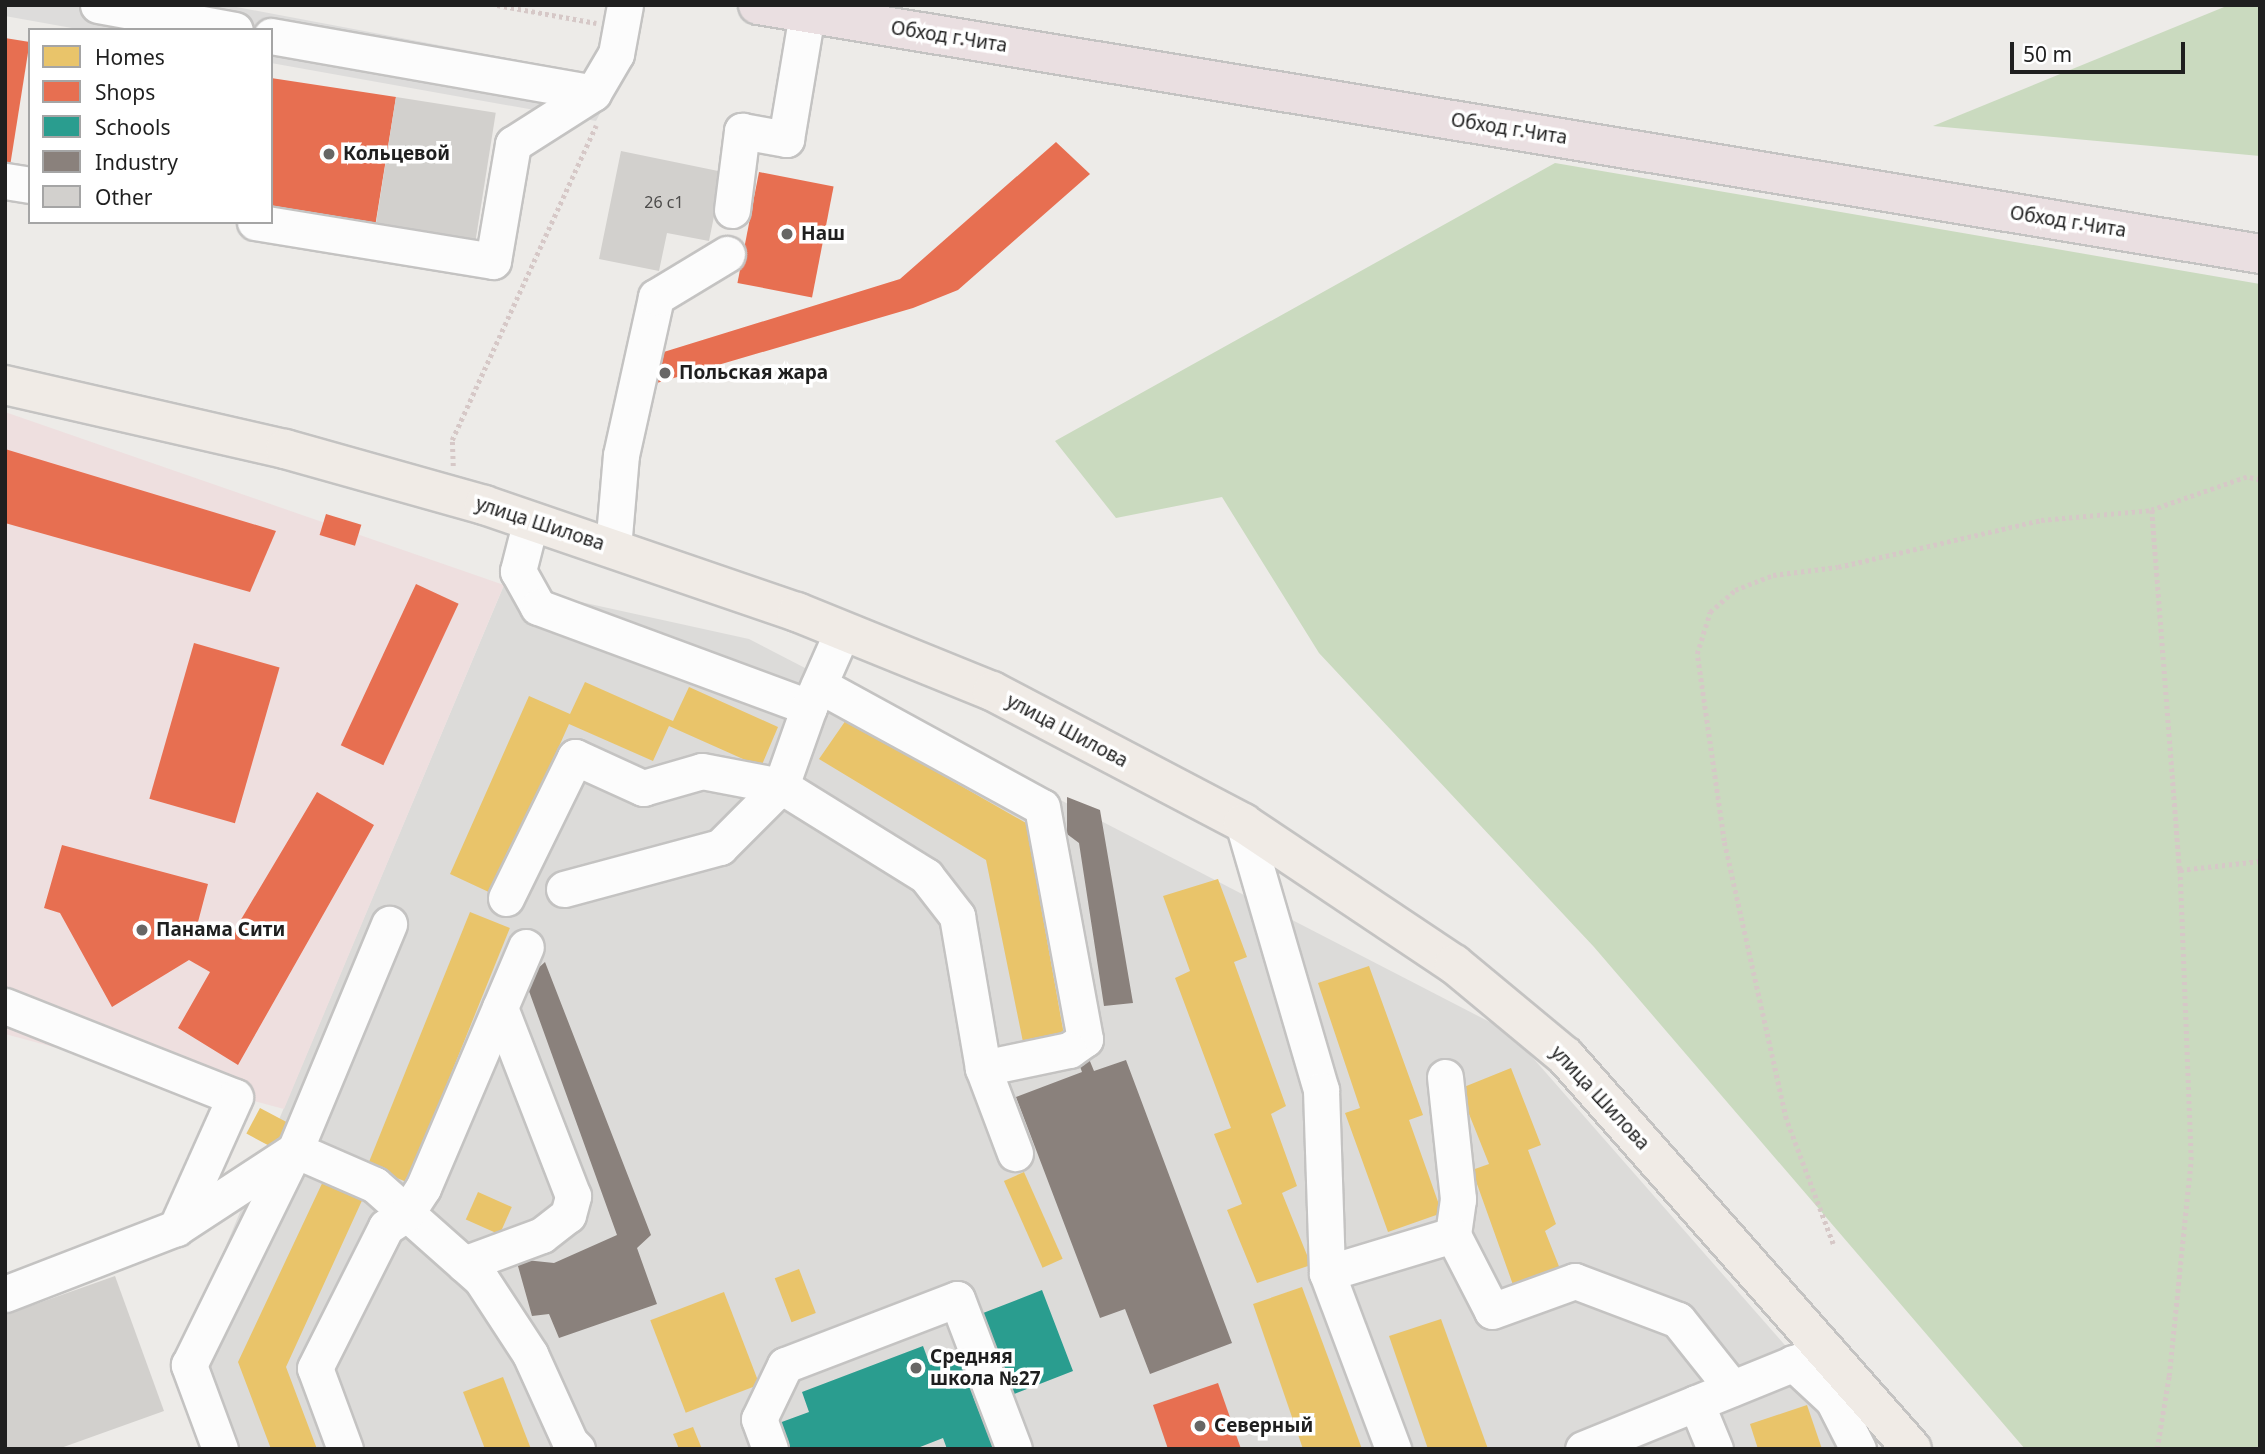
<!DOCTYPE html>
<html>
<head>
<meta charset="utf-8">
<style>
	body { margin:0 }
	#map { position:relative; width:2265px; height:1454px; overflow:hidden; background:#edebe8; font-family:"Noto Sans",sans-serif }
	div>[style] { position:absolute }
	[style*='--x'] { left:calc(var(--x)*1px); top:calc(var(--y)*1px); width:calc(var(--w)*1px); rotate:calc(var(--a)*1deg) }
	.residential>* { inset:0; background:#dcdbd9 }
	.commercial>* { inset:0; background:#eedfdf }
	.forest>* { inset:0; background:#cadabf }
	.parking>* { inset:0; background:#dddcdb }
	.homes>* { inset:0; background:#e9c46a; transform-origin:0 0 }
	.shops>* { inset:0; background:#e76f51; transform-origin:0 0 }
	.schools>* { inset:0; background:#2a9d8f }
	.industry>* { inset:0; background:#8a817c }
	.building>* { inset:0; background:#d2d0cd; transform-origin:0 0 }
	.path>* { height:4.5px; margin-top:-2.25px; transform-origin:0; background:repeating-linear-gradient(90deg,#d6c8c7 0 3.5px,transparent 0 7px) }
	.roads { filter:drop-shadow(2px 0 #c4c3c2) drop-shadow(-2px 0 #c4c3c2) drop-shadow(0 2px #c4c3c2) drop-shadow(0 -2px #c4c3c2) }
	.minor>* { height:35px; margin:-17.5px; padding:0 17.5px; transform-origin:17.5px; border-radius:17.5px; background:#fcfcfc }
	.major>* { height:38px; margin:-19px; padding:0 19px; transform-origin:19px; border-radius:19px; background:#f0ebe6 }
	.highway>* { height:38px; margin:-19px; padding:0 19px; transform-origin:19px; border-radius:19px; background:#eadfe1 }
	.dots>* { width:19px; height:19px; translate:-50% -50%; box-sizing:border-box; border:4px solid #fff; border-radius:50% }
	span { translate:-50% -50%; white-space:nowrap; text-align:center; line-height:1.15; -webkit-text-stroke:7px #fff; paint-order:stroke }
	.number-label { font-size:16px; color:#4c4b4a }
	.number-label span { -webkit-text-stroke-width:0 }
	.street-label { font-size:19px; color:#1f1f1f }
	.poi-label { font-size:19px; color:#1f1f1f; font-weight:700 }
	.left { translate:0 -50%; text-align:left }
	.frame { position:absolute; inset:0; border:7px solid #1f1f1f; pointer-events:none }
	.legend { position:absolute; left:28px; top:28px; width:245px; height:196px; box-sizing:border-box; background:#fff; border:2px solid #a5a5a5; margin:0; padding:9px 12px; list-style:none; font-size:21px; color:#1f1f1f }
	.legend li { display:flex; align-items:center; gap:14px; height:35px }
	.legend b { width:35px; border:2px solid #a5a5a5 }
	.scale { position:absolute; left:2010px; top:42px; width:175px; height:32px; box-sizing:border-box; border:4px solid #1f1f1f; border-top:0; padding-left:9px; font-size:21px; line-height:24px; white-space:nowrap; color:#1f1f1f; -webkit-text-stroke:5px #fff; paint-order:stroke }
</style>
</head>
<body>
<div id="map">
	<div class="residential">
		<div style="clip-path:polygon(504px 585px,749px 639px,1511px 1033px,1876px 1449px,222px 1449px,185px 1343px)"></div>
	</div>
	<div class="commercial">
		<div style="clip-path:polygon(5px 412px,504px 585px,284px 1109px,5px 1034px)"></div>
	</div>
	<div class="forest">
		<div style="clip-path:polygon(2229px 5px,2260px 5px,2260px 156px,1933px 126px)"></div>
		<div style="clip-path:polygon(1555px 163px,2260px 284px,2260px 1449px,2025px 1449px,1594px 947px,1319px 653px,1222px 497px,1116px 518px,1055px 441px)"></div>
	</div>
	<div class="parking">
		<div style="clip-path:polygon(5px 5px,226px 5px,618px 79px,596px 121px,271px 63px,271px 30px,83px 30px,5px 16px)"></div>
	</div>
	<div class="homes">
		<div style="clip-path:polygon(585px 682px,673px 721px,689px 687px,778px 727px,761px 767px,669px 726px,653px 761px,569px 724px,493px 894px,450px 874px,529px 696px,570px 714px)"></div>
		<div style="clip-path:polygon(846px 720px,1026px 823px,1064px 1035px,1023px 1042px,986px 860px,819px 759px)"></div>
		<div style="clip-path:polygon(1218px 879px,1247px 957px,1234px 962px,1286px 1106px,1271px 1114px,1297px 1186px,1282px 1193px,1311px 1265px,1257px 1283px,1227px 1210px,1242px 1204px,1214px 1134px,1231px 1128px,1175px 978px,1190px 971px,1163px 896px)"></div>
		<div style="left:470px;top:912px;width:43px;height:274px;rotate:22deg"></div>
		<div style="clip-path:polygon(1369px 966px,1423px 1115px,1409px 1120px,1442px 1213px,1388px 1232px,1345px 1113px,1360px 1108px,1318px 983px)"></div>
		<div style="clip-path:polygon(1511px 1068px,1541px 1145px,1528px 1150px,1556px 1224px,1545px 1231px,1564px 1279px,1517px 1296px,1472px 1170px,1489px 1164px,1459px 1089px)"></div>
		<div style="left:260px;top:1108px;width:38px;height:29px;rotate:28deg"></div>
		<div style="left:1024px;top:1172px;width:95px;height:22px;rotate:66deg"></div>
		<div style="clip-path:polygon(326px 1175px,365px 1194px,286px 1367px,317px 1449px,271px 1449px,238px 1362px)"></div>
		<div style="left:478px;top:1192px;width:37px;height:30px;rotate:24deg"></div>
		<div style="left:799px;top:1269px;width:47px;height:26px;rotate:69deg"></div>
		<div style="clip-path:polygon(1302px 1287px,1362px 1449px,1303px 1449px,1253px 1304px)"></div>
		<div style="left:724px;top:1292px;width:99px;height:79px;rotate:69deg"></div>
		<div style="clip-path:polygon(1441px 1319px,1488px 1449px,1428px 1449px,1389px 1336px)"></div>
		<div style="clip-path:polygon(503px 1377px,531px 1449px,485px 1449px,463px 1392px)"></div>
		<div style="clip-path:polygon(1807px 1405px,1822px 1449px,1758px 1449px,1750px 1424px)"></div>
		<div style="clip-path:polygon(693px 1427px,702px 1449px,679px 1449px,673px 1434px)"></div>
	</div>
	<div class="shops">
		<div style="left:5px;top:38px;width:25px;height:134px;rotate:9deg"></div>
		<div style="clip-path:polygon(271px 78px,396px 97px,375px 227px,271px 212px)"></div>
		<div style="clip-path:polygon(1056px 142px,1090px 174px,958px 290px,913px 308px,650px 385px,654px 355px,900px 279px)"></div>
		<div style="left:759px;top:172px;width:76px;height:113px;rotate:11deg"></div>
		<div style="clip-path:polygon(5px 449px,276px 531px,250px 592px,5px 523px)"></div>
		<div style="left:326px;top:514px;width:37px;height:22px;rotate:17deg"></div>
		<div style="left:416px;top:584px;width:47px;height:178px;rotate:25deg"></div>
		<div style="left:194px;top:643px;width:89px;height:162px;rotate:16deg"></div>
		<div style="clip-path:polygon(317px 792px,374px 825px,238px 1065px,178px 1028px,210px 972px,189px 960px,112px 1007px,60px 913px,44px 908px,62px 845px,208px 884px,198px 922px,230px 938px)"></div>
		<div style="clip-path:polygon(1218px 1383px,1241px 1449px,1168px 1449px,1153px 1405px)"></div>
	</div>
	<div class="schools">
		<div style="clip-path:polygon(1042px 1290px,1073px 1371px,1009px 1396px,1005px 1384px,973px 1396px,994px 1449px,947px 1449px,943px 1438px,915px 1449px,788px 1449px,779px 1423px,809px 1412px,802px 1392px,923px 1346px,930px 1365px,960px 1354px,978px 1315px)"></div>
	</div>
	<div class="industry">
		<div style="clip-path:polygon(1067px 797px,1100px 810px,1133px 1003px,1104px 1006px,1079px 843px,1067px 834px)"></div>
		<div style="clip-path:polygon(545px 962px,651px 1235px,637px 1248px,657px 1304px,559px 1338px,549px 1314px,532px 1316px,516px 1259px,554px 1263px,617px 1235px,525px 980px)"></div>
		<div style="clip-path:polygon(1087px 1054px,1094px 1071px,1126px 1060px,1232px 1343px,1150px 1374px,1125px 1309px,1100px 1318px,1016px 1097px,1082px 1072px,1077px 1058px)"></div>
	</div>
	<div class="building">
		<div style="left:396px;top:97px;width:101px;height:132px;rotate:9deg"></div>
		<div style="clip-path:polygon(621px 151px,723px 172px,709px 241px,667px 233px,659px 271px,599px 259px)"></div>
		<div style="clip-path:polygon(115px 1276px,164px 1411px,58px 1449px,5px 1449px,5px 1315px)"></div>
	</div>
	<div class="path">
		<div style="--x:497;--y:5;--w:101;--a:10.3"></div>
		<div style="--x:453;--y:466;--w:26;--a:-92"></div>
		<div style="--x:452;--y:440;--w:346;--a:-65.4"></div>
		<div style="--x:2260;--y:480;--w:13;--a:-167"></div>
		<div style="--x:2247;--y:477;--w:101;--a:160.8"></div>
		<div style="--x:2152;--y:510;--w:361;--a:85.6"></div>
		<div style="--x:2180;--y:870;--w:81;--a:-6.4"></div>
		<div style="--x:1833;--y:1244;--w:134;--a:-110.6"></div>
		<div style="--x:1786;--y:1119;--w:285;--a:-102.6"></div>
		<div style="--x:1724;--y:841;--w:189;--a:-98.2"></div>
		<div style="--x:1697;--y:654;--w:44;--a:-72.8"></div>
		<div style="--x:1710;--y:612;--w:33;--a:-41"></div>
		<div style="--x:1735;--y:590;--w:41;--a:-21.5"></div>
		<div style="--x:1773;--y:575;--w:65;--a:-7"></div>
		<div style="--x:1838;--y:567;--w:208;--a:-13"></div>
		<div style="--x:2041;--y:520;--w:111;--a:-5.1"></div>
		<div style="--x:2157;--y:1449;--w:74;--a:-80.7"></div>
		<div style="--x:2169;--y:1376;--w:217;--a:-84.2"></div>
		<div style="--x:2191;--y:1160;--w:290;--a:-92.2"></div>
	</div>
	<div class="roads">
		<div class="minor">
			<div style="--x:98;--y:5;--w:67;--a:10.3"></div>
			<div style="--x:166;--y:5;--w:12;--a:99"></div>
			<div style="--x:164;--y:17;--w:72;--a:10.4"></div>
			<div style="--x:271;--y:36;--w:327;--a:10"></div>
			<div style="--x:5;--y:181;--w:25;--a:9"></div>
			<div style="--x:732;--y:210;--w:80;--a:-82.8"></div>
			<div style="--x:742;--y:131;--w:45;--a:10.3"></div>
			<div style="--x:786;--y:139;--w:128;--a:-80.5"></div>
			<div style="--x:255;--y:222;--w:241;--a:9.3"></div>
			<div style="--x:493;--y:261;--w:119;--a:-80.3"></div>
			<div style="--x:513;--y:144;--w:95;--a:-32.5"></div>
			<div style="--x:593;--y:93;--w:45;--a:-59.5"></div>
			<div style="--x:616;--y:54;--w:50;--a:-79.6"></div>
			<div style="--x:531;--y:520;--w:53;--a:104.3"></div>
			<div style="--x:518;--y:571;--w:41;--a:60.9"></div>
			<div style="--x:538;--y:607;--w:289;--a:20.3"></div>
			<div style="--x:613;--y:548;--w:93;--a:-85.1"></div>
			<div style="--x:621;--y:455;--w:162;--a:-77.5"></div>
			<div style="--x:656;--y:297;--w:83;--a:-31.2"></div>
			<div style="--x:819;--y:685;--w:254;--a:28.7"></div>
			<div style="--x:1042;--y:807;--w:236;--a:79.5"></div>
			<div style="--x:1085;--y:1039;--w:19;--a:145"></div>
			<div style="--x:1069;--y:1050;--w:88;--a:168.2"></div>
			<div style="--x:1243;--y:823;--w:278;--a:73.7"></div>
			<div style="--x:1321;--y:1090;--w:183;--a:88.1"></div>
			<div style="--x:1327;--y:1273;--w:188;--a:69.4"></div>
			<div style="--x:564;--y:889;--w:162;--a:-15.1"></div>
			<div style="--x:720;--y:847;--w:86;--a:-45"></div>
			<div style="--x:781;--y:786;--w:84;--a:-70.5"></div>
			<div style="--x:809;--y:707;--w:84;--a:-66.2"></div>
			<div style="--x:506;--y:898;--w:157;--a:-63.9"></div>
			<div style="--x:575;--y:757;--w:75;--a:24.5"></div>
			<div style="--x:643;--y:788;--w:61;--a:-16.1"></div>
			<div style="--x:702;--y:771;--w:80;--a:10.8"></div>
			<div style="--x:781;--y:786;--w:171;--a:31.8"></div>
			<div style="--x:926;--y:876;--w:51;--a:52.2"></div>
			<div style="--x:957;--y:916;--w:154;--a:80.3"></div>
			<div style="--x:983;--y:1068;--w:91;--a:69.4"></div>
			<div style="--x:5;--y:1006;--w:247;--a:21.6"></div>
			<div style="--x:235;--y:1097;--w:144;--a:114.2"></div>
			<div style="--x:176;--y:1228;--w:183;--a:158.9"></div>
			<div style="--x:1445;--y:1077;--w:123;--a:83.9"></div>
			<div style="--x:1458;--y:1199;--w:36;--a:98"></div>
			<div style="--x:176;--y:1228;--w:142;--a:-33.2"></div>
			<div style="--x:295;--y:1150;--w:87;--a:23.6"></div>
			<div style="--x:375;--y:1185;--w:142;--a:41.6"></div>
			<div style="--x:481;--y:1279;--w:90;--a:56.8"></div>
			<div style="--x:530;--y:1354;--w:97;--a:65.6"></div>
			<div style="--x:570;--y:1442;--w:10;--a:45"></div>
			<div style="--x:464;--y:1264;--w:83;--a:-20.4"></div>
			<div style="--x:542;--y:1235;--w:33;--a:-38"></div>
			<div style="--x:568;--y:1215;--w:20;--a:-75"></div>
			<div style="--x:573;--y:1196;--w:202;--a:-111.2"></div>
			<div style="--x:1327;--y:1273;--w:132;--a:-16.8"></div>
			<div style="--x:1453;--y:1235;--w:85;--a:62.8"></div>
			<div style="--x:1492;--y:1311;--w:88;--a:-19.9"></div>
			<div style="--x:1575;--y:1281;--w:110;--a:20.7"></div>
			<div style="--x:1678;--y:1320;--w:87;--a:51.5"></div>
			<div style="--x:1793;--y:1363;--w:54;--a:42.8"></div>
			<div style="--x:1833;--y:1400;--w:55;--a:63"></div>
			<div style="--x:1696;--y:1403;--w:50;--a:67.6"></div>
			<div style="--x:220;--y:1449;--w:90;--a:-110.3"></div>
			<div style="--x:189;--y:1365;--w:240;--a:-63.8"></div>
			<div style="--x:295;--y:1150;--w:245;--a:-67.4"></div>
			<div style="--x:345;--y:1449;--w:86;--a:-110.3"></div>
			<div style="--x:315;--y:1368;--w:158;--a:-63.3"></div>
			<div style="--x:386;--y:1227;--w:24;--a:-33"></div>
			<div style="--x:406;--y:1214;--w:31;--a:-57"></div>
			<div style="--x:423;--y:1188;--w:262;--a:-66.9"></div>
			<div style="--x:770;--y:1449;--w:32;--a:-110"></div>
			<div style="--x:759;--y:1419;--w:60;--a:-64.3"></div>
			<div style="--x:785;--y:1365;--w:184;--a:-21"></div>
			<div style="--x:957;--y:1299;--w:160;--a:69.2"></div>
			<div style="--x:1583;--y:1449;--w:263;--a:-22.1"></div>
		</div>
		<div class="major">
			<div style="--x:5;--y:385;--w:287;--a:12.9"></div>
			<div style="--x:285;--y:449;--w:207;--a:15.7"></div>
			<div style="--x:484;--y:505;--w:331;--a:18.9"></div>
			<div style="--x:797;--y:612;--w:210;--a:22.1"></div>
			<div style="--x:992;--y:691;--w:284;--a:27.7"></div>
			<div style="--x:1243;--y:823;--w:254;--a:33.8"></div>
			<div style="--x:1454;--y:964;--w:144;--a:39.7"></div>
			<div style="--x:1565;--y:1056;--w:524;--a:48.56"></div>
		</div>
		<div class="highway">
			<div style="--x:758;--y:5;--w:1522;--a:9.41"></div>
		</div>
	</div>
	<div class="dots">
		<div style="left:329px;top:154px;background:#676665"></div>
		<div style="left:787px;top:234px;background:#676665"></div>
		<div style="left:665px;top:373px;background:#676665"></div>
		<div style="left:142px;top:930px;background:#676665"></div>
		<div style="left:916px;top:1368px;background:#676665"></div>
		<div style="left:1200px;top:1426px;background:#676665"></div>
	</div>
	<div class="number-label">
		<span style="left:664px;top:202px">26 с1</span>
	</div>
	<div class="street-label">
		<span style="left:949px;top:37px;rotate:9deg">Обход г.Чита</span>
		<span style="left:1509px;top:129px;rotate:9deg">Обход г.Чита</span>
		<span style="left:2068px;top:222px;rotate:9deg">Обход г.Чита</span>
		<span style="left:540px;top:524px;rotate:18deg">улица Шилова</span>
		<span style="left:1067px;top:731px;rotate:28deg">улица Шилова</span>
		<span style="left:1600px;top:1098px;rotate:47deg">улица Шилова</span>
	</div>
	<div class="poi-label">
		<span class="left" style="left:343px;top:154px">Кольцевой</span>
		<span class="left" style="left:801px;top:234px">Наш</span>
		<span class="left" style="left:679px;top:373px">Польская жара</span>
		<span class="left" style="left:156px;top:930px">Панама Сити</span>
		<span class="left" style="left:930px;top:1368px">Средняя<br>школа №27</span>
		<span class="left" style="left:1214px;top:1426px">Северный</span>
	</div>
	<div class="frame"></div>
	<ul class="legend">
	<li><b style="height:19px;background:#e9c46a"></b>Homes</li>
	<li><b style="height:19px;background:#e76f51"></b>Shops</li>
	<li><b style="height:19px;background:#2a9d8f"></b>Schools</li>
	<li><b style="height:19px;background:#8a817c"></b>Industry</li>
	<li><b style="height:19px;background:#d2d0cd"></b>Other</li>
	</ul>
	<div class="scale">50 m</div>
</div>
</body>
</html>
